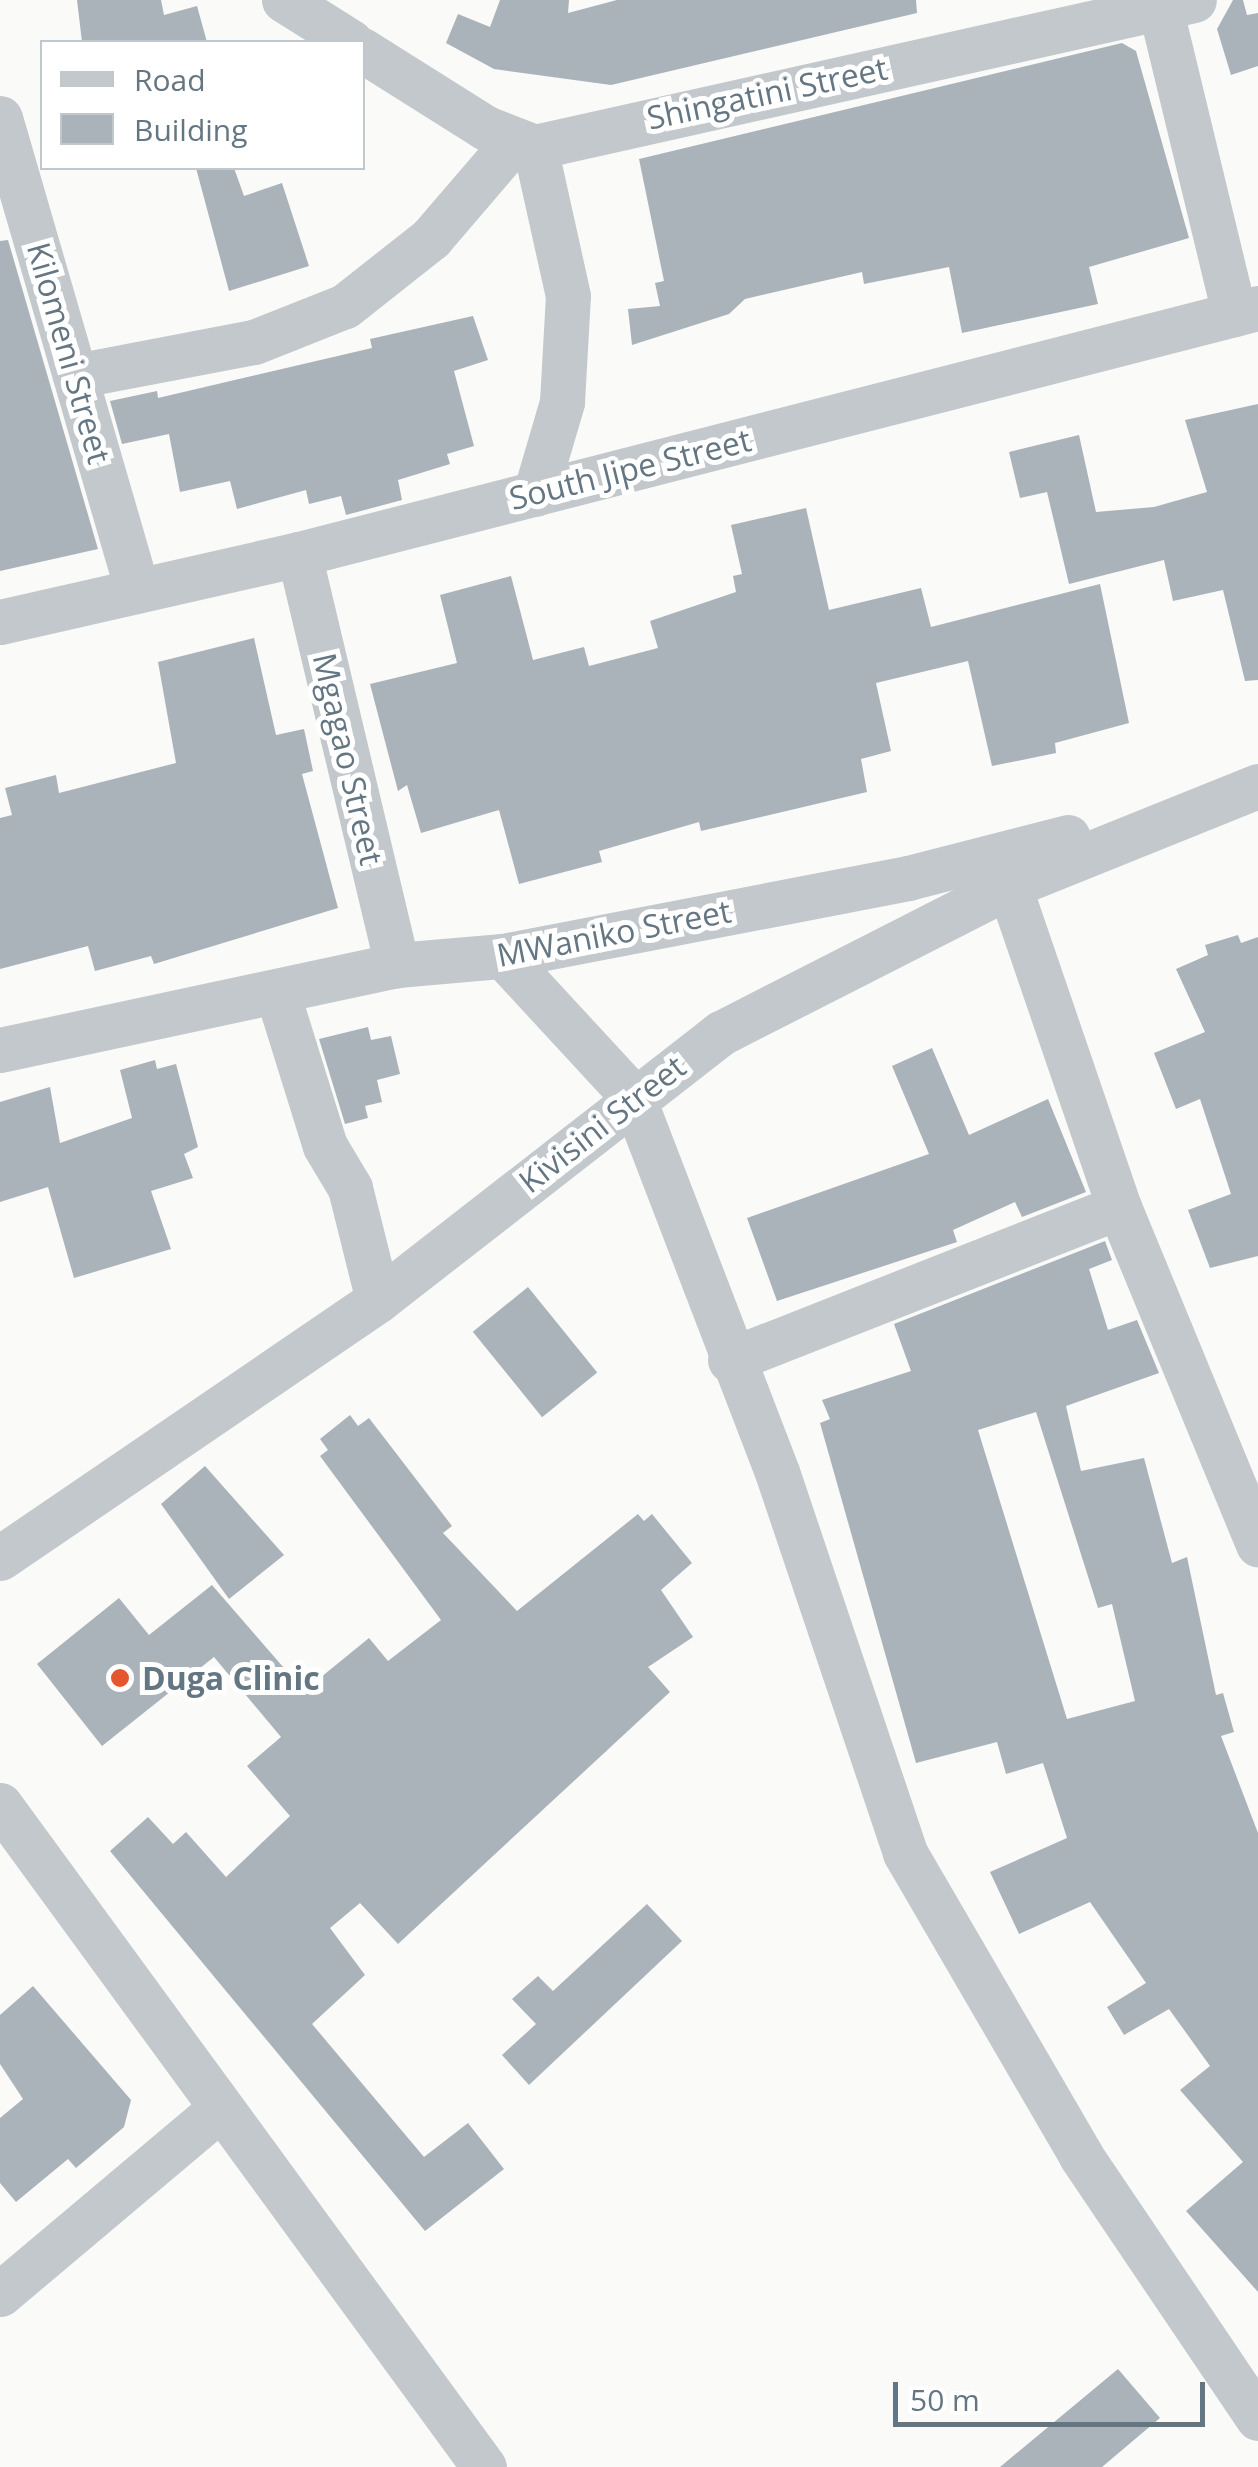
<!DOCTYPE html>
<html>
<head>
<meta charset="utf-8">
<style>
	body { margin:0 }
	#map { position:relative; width:1258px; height:2467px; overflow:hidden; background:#fafaf8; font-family:"Open Sans",sans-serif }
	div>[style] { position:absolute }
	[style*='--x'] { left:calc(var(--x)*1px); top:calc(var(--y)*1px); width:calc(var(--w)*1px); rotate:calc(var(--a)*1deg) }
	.building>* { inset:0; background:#aab3b9; transform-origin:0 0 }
	.street>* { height:45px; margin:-22.5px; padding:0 22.5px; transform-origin:22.5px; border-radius:22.5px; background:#c3c8cc }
	.dots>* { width:28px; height:28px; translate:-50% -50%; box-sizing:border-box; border:5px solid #fff; border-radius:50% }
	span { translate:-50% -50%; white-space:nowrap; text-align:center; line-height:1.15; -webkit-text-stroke:10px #fff; paint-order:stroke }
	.street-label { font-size:32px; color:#657683 }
	.poi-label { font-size:32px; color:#657683; font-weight:700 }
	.left { translate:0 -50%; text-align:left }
	.legend { position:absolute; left:40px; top:40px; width:325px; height:130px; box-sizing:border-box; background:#fff; border:2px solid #c1c8cd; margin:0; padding:12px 18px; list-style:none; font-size:30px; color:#657683 }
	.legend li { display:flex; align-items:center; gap:20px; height:50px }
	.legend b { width:50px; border:2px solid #c1c8cd }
	.scale { position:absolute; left:893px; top:2382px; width:312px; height:45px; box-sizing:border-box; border:5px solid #657683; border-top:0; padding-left:12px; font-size:30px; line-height:35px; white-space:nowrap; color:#657683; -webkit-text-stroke:8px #fff; paint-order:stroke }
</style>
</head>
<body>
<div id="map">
	<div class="building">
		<div style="clip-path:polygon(77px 0,161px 0,164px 15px,197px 6px,207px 42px,82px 42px)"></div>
		<div style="clip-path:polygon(500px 0,569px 0,568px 13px,617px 0,916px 0,917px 13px,611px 85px,494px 69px,446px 43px,458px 14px,490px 27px)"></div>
		<div style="clip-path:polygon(1233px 0,1243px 0,1247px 15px,1258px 13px,1258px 66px,1231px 75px,1217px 29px)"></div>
		<div style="clip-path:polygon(1122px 43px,1136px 51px,1189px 238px,1089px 267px,1098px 304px,962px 333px,949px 267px,864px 284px,862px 272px,745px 299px,729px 314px,632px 345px,628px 309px,660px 306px,655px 283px,664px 281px,639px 159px)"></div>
		<div style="clip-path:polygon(196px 168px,234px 168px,244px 196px,282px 183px,309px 266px,229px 291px)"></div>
		<div style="clip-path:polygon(8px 240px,98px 549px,0 571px,0 241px)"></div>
		<div style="clip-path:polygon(473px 316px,488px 360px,454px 371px,474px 446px,447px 454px,450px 464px,398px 480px,402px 500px,346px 515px,341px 496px,309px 504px,306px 490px,237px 509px,230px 481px,180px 492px,169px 434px,122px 444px,110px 401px,157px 391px,158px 398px,372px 348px,370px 339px)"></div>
		<div style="clip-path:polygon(1258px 404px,1258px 680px,1245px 681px,1223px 590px,1173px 601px,1164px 560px,1069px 584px,1047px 492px,1020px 498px,1009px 452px,1079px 435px,1096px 512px,1154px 507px,1207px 492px,1185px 420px)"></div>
		<div style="clip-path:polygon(806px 508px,829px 610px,921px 588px,931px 627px,1100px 584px,1129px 723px,1055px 743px,1056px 753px,992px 766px,968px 661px,876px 683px,891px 751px,861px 759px,867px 792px,701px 831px,699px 822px,599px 851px,602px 862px,519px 884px,499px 810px,421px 833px,407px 785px,398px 791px,370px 684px,457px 663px,440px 595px,511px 576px,533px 660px,584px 647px,589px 666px,658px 648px,650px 621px,736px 592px,733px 576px,742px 574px,731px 525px)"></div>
		<div style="clip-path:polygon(254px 638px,276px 735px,304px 729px,313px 771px,302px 774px,338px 908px,154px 964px,151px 956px,95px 971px,88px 946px,0 969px,0 818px,12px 815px,5px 788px,56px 775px,59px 793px,176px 763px,158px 662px)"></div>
		<div style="clip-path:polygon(1238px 935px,1241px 943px,1258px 937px,1258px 1256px,1210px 1268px,1188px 1210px,1231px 1194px,1200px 1099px,1176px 1109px,1154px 1053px,1205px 1032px,1176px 969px,1208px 955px,1205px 945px)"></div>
		<div style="clip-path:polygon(368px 1027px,371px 1040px,391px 1036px,400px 1074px,377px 1080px,382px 1102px,365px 1106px,368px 1118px,345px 1124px,319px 1039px)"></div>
		<div style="clip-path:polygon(932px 1048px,969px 1135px,1048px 1099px,1086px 1192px,1022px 1217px,1015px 1202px,953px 1230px,957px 1242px,777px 1301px,747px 1218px,929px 1154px,892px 1066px)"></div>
		<div style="clip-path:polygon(155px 1060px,157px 1069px,176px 1064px,198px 1147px,184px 1154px,193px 1178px,151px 1191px,171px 1249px,74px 1278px,48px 1187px,0 1202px,0 1102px,50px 1087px,60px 1143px,132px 1118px,120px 1070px)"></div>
		<div style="clip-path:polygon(evenodd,1105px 1241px,1112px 1260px,1089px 1269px,1108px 1330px,1137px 1320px,1159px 1373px,1066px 1406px,1081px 1471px,1144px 1458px,1172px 1563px,1187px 1557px,1216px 1695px,1223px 1693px,1234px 1732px,1221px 1736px,1258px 1833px,1258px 2292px,1186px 2211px,1243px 2162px,1180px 2090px,1210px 2066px,1169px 2009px,1124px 2035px,1107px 2007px,1146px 1983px,1090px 1902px,1019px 1934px,990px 1872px,1067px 1838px,1043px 1763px,1006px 1774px,997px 1742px,916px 1763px,820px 1423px,830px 1419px,822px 1400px,911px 1371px,894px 1324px,1105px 1241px,1036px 1412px,1098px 1608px,1112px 1604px,1135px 1701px,1067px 1719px,978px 1430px,1036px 1412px)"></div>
		<div style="left:528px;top:1287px;width:110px;height:71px;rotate:51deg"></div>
		<div style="clip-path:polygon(350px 1415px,358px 1426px,369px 1418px,452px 1526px,443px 1533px,517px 1611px,638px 1514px,644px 1521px,652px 1514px,692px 1563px,661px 1590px,693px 1637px,648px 1667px,670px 1692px,398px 1944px,360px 1903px,330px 1928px,365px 1975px,312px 2024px,424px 2157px,468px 2123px,504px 2169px,425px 2231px,110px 1851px,148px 1817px,173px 1844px,186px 1832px,226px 1877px,290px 1816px,247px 1766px,281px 1737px,214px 1657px,102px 1746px,37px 1664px,119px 1598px,149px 1635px,212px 1585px,304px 1691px,369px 1638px,388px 1661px,441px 1620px,320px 1456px,328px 1450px,320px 1439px)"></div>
		<div style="clip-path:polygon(205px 1466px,284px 1555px,229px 1599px,161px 1504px)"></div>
		<div style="clip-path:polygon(647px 1904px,682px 1941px,529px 2085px,502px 2055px,536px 2024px,512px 1999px,538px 1976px,553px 1991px)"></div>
		<div style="clip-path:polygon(33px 1986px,131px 2100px,124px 2127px,76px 2168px,68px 2159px,16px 2202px,0 2183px,0 2118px,23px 2099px,0 2064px,0 2015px)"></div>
		<div style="clip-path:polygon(1118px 2369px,1160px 2418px,1102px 2467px,1000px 2467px)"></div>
	</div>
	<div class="street">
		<div style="--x:284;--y:0;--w:79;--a:32.1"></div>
		<div style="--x:1160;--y:7;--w:316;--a:76.4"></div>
		<div style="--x:362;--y:50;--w:146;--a:32.2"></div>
		<div style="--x:486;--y:128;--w:53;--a:21.2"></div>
		<div style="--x:535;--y:147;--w:675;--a:-12.57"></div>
		<div style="--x:0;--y:118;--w:491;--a:73.8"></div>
		<div style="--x:75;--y:376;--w:182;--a:-10.8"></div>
		<div style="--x:254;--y:342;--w:98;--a:-21.6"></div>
		<div style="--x:345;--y:306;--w:110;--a:-38.3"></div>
		<div style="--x:431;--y:238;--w:129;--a:-49.4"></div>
		<div style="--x:535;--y:494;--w:96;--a:-73.6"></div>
		<div style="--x:562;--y:402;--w:106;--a:-86.8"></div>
		<div style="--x:568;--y:296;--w:153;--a:-102.5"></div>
		<div style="--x:299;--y:554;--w:423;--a:76.6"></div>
		<div style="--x:0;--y:622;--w:307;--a:-12.8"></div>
		<div style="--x:299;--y:554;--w:990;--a:-14.39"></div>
		<div style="--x:1009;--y:886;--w:339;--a:71.1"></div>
		<div style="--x:1119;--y:1207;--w:365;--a:67.6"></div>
		<div style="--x:503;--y:956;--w:192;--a:47.3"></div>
		<div style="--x:633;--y:1097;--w:402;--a:69"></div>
		<div style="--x:777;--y:1472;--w:402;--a:71.4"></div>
		<div style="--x:905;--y:1853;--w:350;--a:59.8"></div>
		<div style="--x:1081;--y:2156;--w:316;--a:56"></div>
		<div style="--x:277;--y:992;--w:161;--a:72.7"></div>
		<div style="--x:325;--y:1146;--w:49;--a:59.2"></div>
		<div style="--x:350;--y:1188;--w:115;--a:76"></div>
		<div style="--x:0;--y:1050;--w:406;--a:-12.1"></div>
		<div style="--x:397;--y:965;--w:106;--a:-4.9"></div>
		<div style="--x:503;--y:956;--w:412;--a:-10.9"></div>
		<div style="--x:908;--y:878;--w:165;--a:-14.4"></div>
		<div style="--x:730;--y:1360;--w:418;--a:-21.5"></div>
		<div style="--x:0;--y:1558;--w:458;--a:-34.3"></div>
		<div style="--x:378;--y:1300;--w:435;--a:-37.9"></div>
		<div style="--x:721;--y:1033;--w:323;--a:-27"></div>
		<div style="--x:1009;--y:886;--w:268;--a:-21.9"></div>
		<div style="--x:0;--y:1805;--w:820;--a:53.83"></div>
		<div style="--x:0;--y:2294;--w:289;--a:-40.1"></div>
	</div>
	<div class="dots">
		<div style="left:120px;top:1678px;background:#e4572e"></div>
	</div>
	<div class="street-label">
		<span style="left:767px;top:93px;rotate:-12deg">Shingatini Street</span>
		<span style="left:69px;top:353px;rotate:74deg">Kilomeni Street</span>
		<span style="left:630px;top:469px;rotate:-14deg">South Jipe Street</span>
		<span style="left:348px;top:759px;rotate:77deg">Mgagao Street</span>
		<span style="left:614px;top:933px;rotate:-11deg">MWaniko Street</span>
		<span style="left:602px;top:1124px;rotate:-38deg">Kivisini Street</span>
	</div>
	<div class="poi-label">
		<span class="left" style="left:142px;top:1678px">Duga Clinic</span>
	</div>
	<ul class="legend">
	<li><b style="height:12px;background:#c3c8cc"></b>Road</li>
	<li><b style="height:28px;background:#aab3b9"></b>Building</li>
	</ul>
	<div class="scale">50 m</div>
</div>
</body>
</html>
